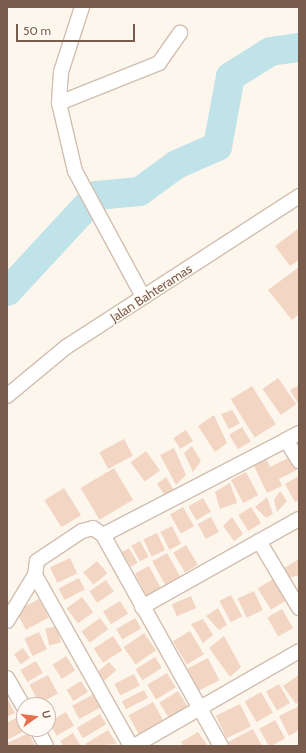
<!DOCTYPE html>
<html>
<head>
<meta charset="utf-8">
<style>
	body { margin:0 }
	#map { position:relative; width:306px; height:753px; overflow:hidden; background:#fdf6ec; font-family:Cabin,sans-serif }
	div>[style] { position:absolute }
	[style*='--x'] { left:calc(var(--x)*1px); top:calc(var(--y)*1px); width:calc(var(--w)*1px); rotate:calc(var(--a)*1deg) }
	.river>* { height:29px; margin:-14.5px; padding:0 14.5px; transform-origin:14.5px; border-radius:14.5px; background:#bfe3e8 }
	.building>* { inset:0; background:#f3d5c3; transform-origin:0 0 }
	.roads { filter:drop-shadow(1px 0 #d1beb0) drop-shadow(-1px 0 #d1beb0) drop-shadow(0 1px #d1beb0) drop-shadow(0 -1px #d1beb0) }
	.street>* { height:14px; margin:-7px; padding:0 7px; transform-origin:7px; border-radius:7px; background:#fff }
	span { translate:-50% -50%; white-space:nowrap; text-align:center; line-height:1.15; -webkit-text-stroke:3px #fffaf3; paint-order:stroke }
	.street-label { font-size:13px; color:#7a5c4d }
	.frame { position:absolute; inset:0; border:8px solid #7a5c4d; pointer-events:none }
	.north { position:absolute; left:16px; top:697px; width:40px; height:40px; box-sizing:border-box; background:#fffaf3; border:1px solid #cabbb1; border-radius:50%; rotate:76deg; font-size:11px; font-weight:700; line-height:16px; text-align:center; color:#7a5c4d }
	.north::after { content:''; display:block; margin:auto; width:14px; height:18px; background:#e76f51; clip-path:polygon(50% 0,100% 100%,50% 72%,0 100%) }
	.scale { position:absolute; left:16px; top:24px; width:119px; height:18px; box-sizing:border-box; border:2px solid #7a5c4d; border-top:0; padding-left:5px; font-size:12px; line-height:14px; white-space:nowrap; color:#7a5c4d; -webkit-text-stroke:3px #fffaf3; paint-order:stroke }
</style>
</head>
<body>
<div id="map">
	<div class="river">
		<div style="--x:7;--y:291;--w:131;--a:-47.2"></div>
		<div style="--x:96;--y:195;--w:43;--a:-5.3"></div>
		<div style="--x:139;--y:191;--w:46;--a:-36.1"></div>
		<div style="--x:176;--y:164;--w:45;--a:-23.7"></div>
		<div style="--x:217;--y:146;--w:71;--a:-79.5"></div>
		<div style="--x:230;--y:76;--w:47;--a:-32"></div>
		<div style="--x:270;--y:51;--w:29;--a:-8"></div>
	</div>
	<div class="building">
		<div style="clip-path:polygon(299px 228px,299px 260px,290px 266px,275px 246px)"></div>
		<div style="clip-path:polygon(299px 267px,299px 314px,292px 320px,268px 290px)"></div>
		<div style="left:278px;top:378px;width:32px;height:19px;rotate:55deg"></div>
		<div style="clip-path:polygon(299px 385px,299px 405px,290px 390px)"></div>
		<div style="left:252px;top:386px;width:45px;height:25px;rotate:58deg"></div>
		<div style="clip-path:polygon(232px 410px,240px 423px,229px 429px,221px 414px)"></div>
		<div style="clip-path:polygon(214px 415px,227px 443px,215px 452px,198px 426px)"></div>
		<div style="left:242px;top:427px;width:17px;height:15px;rotate:59deg"></div>
		<div style="left:186px;top:430px;width:13px;height:15px;rotate:58deg"></div>
		<div style="left:124px;top:439px;width:19px;height:28px;rotate:62deg"></div>
		<div style="clip-path:polygon(192px 446px,201px 461px,193px 472px,184px 453px)"></div>
		<div style="clip-path:polygon(174px 448px,186px 475px,176px 485px,160px 455px)"></div>
		<div style="left:146px;top:451px;width:24px;height:19px;rotate:54deg"></div>
		<div style="clip-path:polygon(290px 457px,297px 470px,279px 479px,282px 486px,267px 493px,253px 464px,266px 458px,270px 467px)"></div>
		<div style="left:114px;top:468px;width:37px;height:39px;rotate:59deg"></div>
		<div style="left:246px;top:472px;width:26px;height:17px;rotate:62deg"></div>
		<div style="clip-path:polygon(299px 476px,299px 500px,295px 502px,285px 484px)"></div>
		<div style="clip-path:polygon(166px 477px,176px 494px,167px 499px,157px 484px)"></div>
		<div style="clip-path:polygon(230px 483px,237px 503px,220px 509px,215px 492px)"></div>
		<div style="left:64px;top:488px;width:32px;height:23px;rotate:58deg"></div>
		<div style="clip-path:polygon(280px 491px,287px 501px,277px 512px,274px 500px)"></div>
		<div style="clip-path:polygon(267px 497px,273px 514px,266px 518px,255px 507px)"></div>
		<div style="left:203px;top:498px;width:16px;height:17px;rotate:60deg"></div>
		<div style="left:183px;top:507px;width:22px;height:15px;rotate:60deg"></div>
		<div style="left:251px;top:507px;width:19px;height:15px;rotate:58deg"></div>
		<div style="left:211px;top:517px;width:17px;height:15px;rotate:62deg"></div>
		<div style="clip-path:polygon(232px 517px,243px 534px,234px 541px,223px 526px)"></div>
		<div style="left:172px;top:526px;width:20px;height:13px;rotate:63deg"></div>
		<div style="left:157px;top:533px;width:19px;height:15px;rotate:65deg"></div>
		<div style="left:140px;top:541px;width:18px;height:10px;rotate:61deg"></div>
		<div style="left:186px;top:545px;width:23px;height:15px;rotate:59deg"></div>
		<div style="left:129px;top:548px;width:17px;height:8px;rotate:59deg"></div>
		<div style="left:167px;top:553px;width:31px;height:17px;rotate:61deg"></div>
		<div style="left:70px;top:558px;width:17px;height:22px;rotate:65deg"></div>
		<div style="clip-path:polygon(299px 559px,299px 575px,286px 579px,281px 570px)"></div>
		<div style="left:97px;top:561px;width:16px;height:18px;rotate:50deg"></div>
		<div style="left:149px;top:566px;width:27px;height:16px;rotate:62deg"></div>
		<div style="left:79px;top:578px;width:13px;height:23px;rotate:63deg"></div>
		<div style="left:273px;top:579px;width:25px;height:18px;rotate:58deg"></div>
		<div style="left:106px;top:580px;width:14px;height:20px;rotate:56deg"></div>
		<div style="left:254px;top:591px;width:21px;height:18px;rotate:65deg"></div>
		<div style="left:231px;top:595px;width:24px;height:13px;rotate:62deg"></div>
		<div style="left:191px;top:596px;width:13px;height:21px;rotate:67deg"></div>
		<div style="left:82px;top:597px;width:19px;height:19px;rotate:54deg"></div>
		<div style="left:39px;top:599px;width:21px;height:26px;rotate:62deg"></div>
		<div style="left:120px;top:601px;width:15px;height:20px;rotate:58deg"></div>
		<div style="clip-path:polygon(218px 608px,227px 625px,219px 630px,206px 616px)"></div>
		<div style="left:282px;top:609px;width:22px;height:17px;rotate:60deg"></div>
		<div style="left:100px;top:618px;width:14px;height:23px;rotate:54deg"></div>
		<div style="left:135px;top:618px;width:12px;height:22px;rotate:59deg"></div>
		<div style="clip-path:polygon(203px 619px,213px 635px,203px 643px,191px 624px)"></div>
		<div style="left:57px;top:626px;width:17px;height:12px;rotate:77deg"></div>
		<div style="left:190px;top:631px;width:27px;height:20px;rotate:59deg"></div>
		<div style="left:39px;top:632px;width:19px;height:16px;rotate:65deg"></div>
		<div style="left:144px;top:633px;width:21px;height:25px;rotate:55deg"></div>
		<div style="left:113px;top:636px;width:17px;height:23px;rotate:57deg"></div>
		<div style="clip-path:polygon(224px 636px,241px 667px,230px 677px,209px 648px)"></div>
		<div style="left:23px;top:648px;width:12px;height:11px;rotate:55deg"></div>
		<div style="left:66px;top:656px;width:17px;height:16px;rotate:57deg"></div>
		<div style="left:155px;top:657px;width:13px;height:23px;rotate:58deg"></div>
		<div style="left:208px;top:658px;width:25px;height:23px;rotate:63deg"></div>
		<div style="left:36px;top:661px;width:14px;height:18px;rotate:60deg"></div>
		<div style="left:109px;top:662px;width:11px;height:16px;rotate:49deg"></div>
		<div style="left:167px;top:673px;width:17px;height:23px;rotate:59deg"></div>
		<div style="left:134px;top:674px;width:13px;height:22px;rotate:63deg"></div>
		<div style="left:48px;top:675px;width:21px;height:21px;rotate:62deg"></div>
		<div style="clip-path:polygon(299px 675px,299px 702px,296px 704px,283px 686px)"></div>
		<div style="left:81px;top:681px;width:13px;height:17px;rotate:58deg"></div>
		<div style="left:279px;top:684px;width:22px;height:15px;rotate:60deg"></div>
		<div style="left:144px;top:690px;width:9px;height:25px;rotate:63deg"></div>
		<div style="left:178px;top:691px;width:22px;height:22px;rotate:58deg"></div>
		<div style="left:261px;top:692px;width:24px;height:19px;rotate:60deg"></div>
		<div style="left:96px;top:693px;width:15px;height:27px;rotate:62deg"></div>
		<div style="clip-path:polygon(7px 698px,15px 713px,7px 717px)"></div>
		<div style="left:153px;top:702px;width:25px;height:28px;rotate:61deg"></div>
		<div style="left:240px;top:704px;width:25px;height:27px;rotate:64deg"></div>
		<div style="clip-path:polygon(299px 706px,299px 730px,289px 736px,279px 716px)"></div>
		<div style="left:66px;top:712px;width:16px;height:20px;rotate:60deg"></div>
		<div style="left:100px;top:714px;width:12px;height:27px;rotate:59deg"></div>
		<div style="clip-path:polygon(19px 716px,24px 729px,28px 729px,7px 740px,7px 723px)"></div>
		<div style="left:275px;top:720px;width:21px;height:18px;rotate:61deg"></div>
		<div style="clip-path:polygon(253px 729px,262px 746px,230px 746px,228px 742px)"></div>
		<div style="clip-path:polygon(108px 730px,117px 744px,87px 746px,85px 744px)"></div>
		<div style="clip-path:polygon(198px 732px,208px 746px,184px 746px,181px 742px)"></div>
		<div style="clip-path:polygon(29px 733px,35px 746px,7px 746px,7px 743px)"></div>
		<div style="clip-path:polygon(73px 733px,81px 746px,63px 746px,60px 741px)"></div>
	</div>
	<div class="roads">
		<div class="street">
			<div style="--x:82;--y:7;--w:68;--a:107.9"></div>
			<div style="--x:61;--y:72;--w:31;--a:94"></div>
			<div style="--x:59;--y:103;--w:108;--a:-21.8"></div>
			<div style="--x:159;--y:63;--w:37;--a:-55"></div>
			<div style="--x:59;--y:103;--w:70;--a:76.8"></div>
			<div style="--x:75;--y:171;--w:143;--a:61.6"></div>
			<div style="--x:7;--y:396;--w:77;--a:-39.7"></div>
			<div style="--x:66;--y:347;--w:278;--a:-32.9"></div>
			<div style="--x:286;--y:440;--w:15;--a:-28"></div>
			<div style="--x:103;--y:535;--w:242;--a:60.8"></div>
			<div style="--x:259;--y:541;--w:78;--a:59.2"></div>
			<div style="--x:142;--y:607;--w:180;--a:-29.3"></div>
			<div style="--x:7;--y:621;--w:54;--a:-58.7"></div>
			<div style="--x:7;--y:678;--w:34;--a:60"></div>
			<div style="--x:37;--y:729;--w:19;--a:62"></div>
			<div style="--x:131;--y:746;--w:196;--a:-119.3"></div>
			<div style="--x:35;--y:575;--w:14;--a:-82"></div>
			<div style="--x:37;--y:561;--w:54;--a:-33.7"></div>
			<div style="--x:82;--y:531;--w:11;--a:-15"></div>
			<div style="--x:93;--y:528;--w:12;--a:35"></div>
			<div style="--x:103;--y:535;--w:206;--a:-27.4"></div>
			<div style="--x:286;--y:440;--w:25;--a:58"></div>
			<div style="--x:134;--y:746;--w:190;--a:-29.9"></div>
		</div>
	</div>
	<div class="street-label">
		<span style="left:151px;top:293px;rotate:-33deg">Jalan Bahteramas</span>
	</div>
	<div class="frame"></div>
	<div class="north">U</div>
	<div class="scale">50 m</div>
</div>
</body>
</html>
